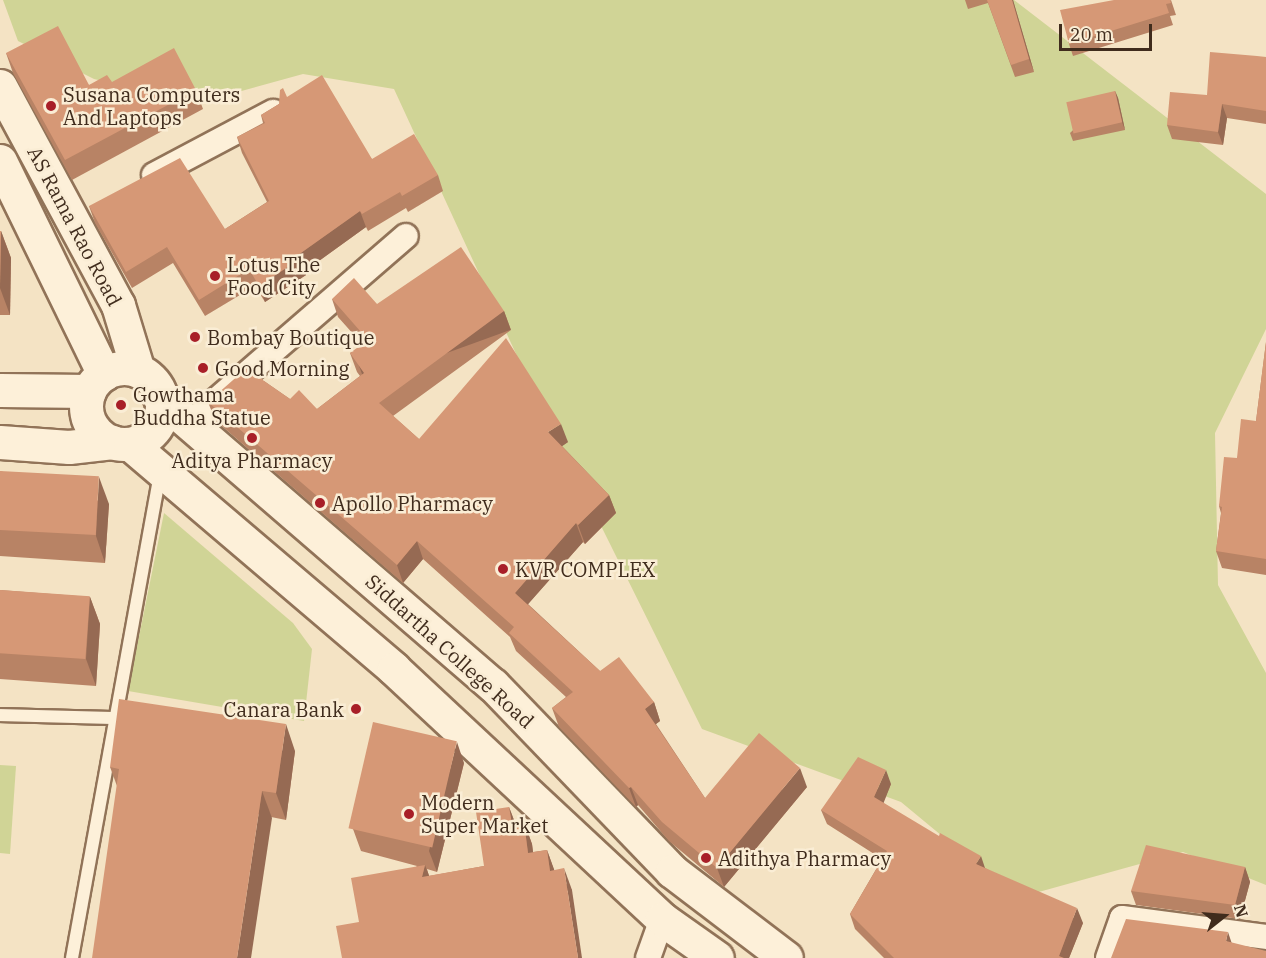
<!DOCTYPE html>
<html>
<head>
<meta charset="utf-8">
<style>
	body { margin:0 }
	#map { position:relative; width:1266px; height:958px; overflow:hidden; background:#f4e3c4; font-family:"IBM Plex Serif",serif }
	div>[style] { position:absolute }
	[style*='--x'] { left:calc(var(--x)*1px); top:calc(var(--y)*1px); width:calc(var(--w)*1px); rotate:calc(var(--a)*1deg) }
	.green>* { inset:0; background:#d0d496 }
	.roads { filter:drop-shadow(2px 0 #917358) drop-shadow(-2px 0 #917358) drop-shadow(0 2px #917358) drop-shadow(0 -2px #917358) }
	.lane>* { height:12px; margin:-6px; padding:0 6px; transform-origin:6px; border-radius:6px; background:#fdf0d9 }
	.street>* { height:24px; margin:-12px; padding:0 12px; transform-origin:12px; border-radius:12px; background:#fdf0d9 }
	.secondary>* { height:33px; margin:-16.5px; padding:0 16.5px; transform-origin:16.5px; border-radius:16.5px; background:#fdf0d9 }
	.secondary>.ring { margin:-16.5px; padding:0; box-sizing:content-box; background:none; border:33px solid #fdf0d9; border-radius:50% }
	.wall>* { inset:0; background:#b88365 }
	.shaded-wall>* { inset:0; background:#966a53; transform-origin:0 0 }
	.building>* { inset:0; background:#d69876; transform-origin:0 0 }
	.dots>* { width:16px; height:16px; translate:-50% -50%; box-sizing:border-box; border:3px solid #faedd5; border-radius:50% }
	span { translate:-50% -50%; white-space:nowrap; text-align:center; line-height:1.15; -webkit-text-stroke:5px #faedd5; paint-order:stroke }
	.poi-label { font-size:20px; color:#402c1d }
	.left { translate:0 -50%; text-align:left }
	.right { translate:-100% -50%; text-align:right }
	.street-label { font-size:20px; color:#402c1d }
	.north { position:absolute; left:1194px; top:886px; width:60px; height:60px; -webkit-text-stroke:4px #faedd5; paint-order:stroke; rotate:73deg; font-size:16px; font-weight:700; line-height:24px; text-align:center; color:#402c1d }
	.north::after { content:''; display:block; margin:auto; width:21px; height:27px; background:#402c1d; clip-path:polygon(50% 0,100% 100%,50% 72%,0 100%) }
	.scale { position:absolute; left:1059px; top:24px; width:93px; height:27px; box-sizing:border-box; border:3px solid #402c1d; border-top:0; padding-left:8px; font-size:18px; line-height:21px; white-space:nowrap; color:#402c1d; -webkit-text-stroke:4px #faedd5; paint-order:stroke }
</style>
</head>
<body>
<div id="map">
	<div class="green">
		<div style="clip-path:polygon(3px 0,1014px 0,1266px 194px,1266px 329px,1215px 433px,1218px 585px,1266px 673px,1266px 885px,1183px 852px,1017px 898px,901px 802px,702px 729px,523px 369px,394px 89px,303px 74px,198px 103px,94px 79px,18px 41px)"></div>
		<div style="clip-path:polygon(164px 513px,293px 623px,312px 649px,304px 721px,128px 691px)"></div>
		<div style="clip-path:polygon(0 765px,16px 766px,10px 854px,0 853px)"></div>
	</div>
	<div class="roads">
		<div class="lane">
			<div style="--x:0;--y:715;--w:116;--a:1.5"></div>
			<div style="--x:72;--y:958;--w:492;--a:-79.7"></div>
		</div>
		<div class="street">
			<div style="--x:154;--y:175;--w:135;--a:-27.9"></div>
			<div style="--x:191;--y:422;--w:284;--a:-40.9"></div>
			<div style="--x:648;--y:958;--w:41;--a:-70.3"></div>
			<div style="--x:1108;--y:958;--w:42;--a:-70.7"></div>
			<div style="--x:1122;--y:918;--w:145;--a:7.5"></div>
		</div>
		<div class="secondary">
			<div style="--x:0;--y:86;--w:249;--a:61.7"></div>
			<div style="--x:118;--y:305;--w:69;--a:73.1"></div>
			<div style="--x:0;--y:161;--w:237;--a:64"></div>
			<div class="ring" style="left:86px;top:368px;width:43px;height:43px"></div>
			<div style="--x:0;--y:390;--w:89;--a:0.6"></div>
			<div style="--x:160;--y:398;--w:440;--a:40.8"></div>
			<div style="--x:493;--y:685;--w:258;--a:46.1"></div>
			<div style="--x:672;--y:871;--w:143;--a:37.3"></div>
			<div style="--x:0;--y:442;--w:69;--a:4.1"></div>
			<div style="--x:69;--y:447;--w:44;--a:-6.5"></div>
			<div style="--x:130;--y:444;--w:347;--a:40.4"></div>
			<div style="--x:394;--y:669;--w:367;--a:43"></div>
			<div style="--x:662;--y:919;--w:67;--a:35.3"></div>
		</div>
	</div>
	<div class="wall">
		<div style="clip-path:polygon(965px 0,1013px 0,1034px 72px,1015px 77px,988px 3px,968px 9px)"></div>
		<div style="clip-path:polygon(1171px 0,1176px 15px,1170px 16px,1173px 25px,1073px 56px,1069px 44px)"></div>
		<div style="clip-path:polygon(6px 53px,89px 85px,112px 82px,196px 90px,203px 109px,72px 180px,13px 73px)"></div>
		<div style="clip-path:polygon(1266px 57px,1266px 124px,1227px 118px,1223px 145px,1172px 139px,1167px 125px,1207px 95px)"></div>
		<div style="clip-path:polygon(1115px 91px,1118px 98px,1125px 130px,1073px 141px,1070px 133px)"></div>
		<div style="clip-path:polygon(287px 97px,372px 159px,438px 175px,443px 191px,408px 212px,406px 208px,368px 231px,366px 227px,305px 271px,306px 275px,265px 302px,255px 286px,205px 316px,173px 263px,132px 288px,95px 223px,89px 206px,225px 229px,267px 202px,242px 153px,237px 137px,263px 123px,261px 115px,279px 104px)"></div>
		<div style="clip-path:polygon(0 231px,1px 231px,11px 258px,10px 315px,0 315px)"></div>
		<div style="clip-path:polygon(332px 299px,377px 304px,504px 311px,511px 330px,393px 416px,419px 439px,568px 442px,562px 446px,609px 495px,616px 513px,585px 544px,583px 542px,528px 604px,600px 671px,654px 702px,660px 721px,656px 724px,705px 798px,807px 787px,724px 887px,669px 841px,638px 805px,636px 807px,559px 727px,552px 708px,566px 697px,516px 651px,510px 637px,423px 559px,403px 583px,215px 420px,208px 402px,264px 381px,290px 399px,317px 409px,360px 376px,357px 372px,350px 353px,363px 345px,338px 317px)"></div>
		<div style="clip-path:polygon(1266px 342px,1266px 575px,1222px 568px,1216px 551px,1221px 513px,1219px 506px,1237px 458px,1256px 421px)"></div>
		<div style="clip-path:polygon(0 471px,109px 504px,105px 563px,0 556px)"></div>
		<div style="clip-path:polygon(0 590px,90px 597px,100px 624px,96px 686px,0 679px)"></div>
		<div style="clip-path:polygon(295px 751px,286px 820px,117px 786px,110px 767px)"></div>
		<div style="clip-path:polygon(464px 763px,437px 872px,427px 869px,429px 876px,484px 866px,509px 807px,515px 823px,524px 822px,532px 844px,533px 852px,547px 850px,554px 870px,572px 890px,359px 922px,417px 866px,361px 851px,353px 829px)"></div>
		<div style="clip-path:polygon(891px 784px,883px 803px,985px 868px,1083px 923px,1069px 958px,884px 958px,855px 929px,850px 914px,882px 859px,827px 824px,821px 810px)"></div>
		<div style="clip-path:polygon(1245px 867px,1250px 882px,1240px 919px,1136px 905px,1131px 891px)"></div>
	</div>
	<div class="shaded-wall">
		<div style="clip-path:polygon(1012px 0,1013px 0,1034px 72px,1029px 59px)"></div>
		<div style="clip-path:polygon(1115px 91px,1118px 98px,1125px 130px,1122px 122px)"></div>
		<div style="clip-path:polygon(1222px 104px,1227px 118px,1223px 145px,1218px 132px)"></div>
		<div style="clip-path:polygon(360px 211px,366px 227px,305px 271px,306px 275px,265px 302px,259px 286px,298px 255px)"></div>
		<div style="clip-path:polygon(1px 231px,11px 258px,10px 315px,0 288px)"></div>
		<div style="left:504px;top:311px;width:20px;height:155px;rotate:70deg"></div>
		<div style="clip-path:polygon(561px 424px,568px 442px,555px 451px,548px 432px)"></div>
		<div style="clip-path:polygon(99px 477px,109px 504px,105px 563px,96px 536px)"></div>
		<div style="clip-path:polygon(609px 495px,616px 513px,585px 544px,578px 525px)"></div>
		<div style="clip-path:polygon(576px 523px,583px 542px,522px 611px,515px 593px)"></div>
		<div style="clip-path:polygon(417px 541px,423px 559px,403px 583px,397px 565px)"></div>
		<div style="clip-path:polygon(90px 597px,100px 624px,96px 686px,86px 659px)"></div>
		<div style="clip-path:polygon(654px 702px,660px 721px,652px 727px,645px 709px)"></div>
		<div style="clip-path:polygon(286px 724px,295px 751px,286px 820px,276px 793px)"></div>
		<div style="clip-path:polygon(457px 742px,464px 763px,437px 872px,429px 851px)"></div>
		<div style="clip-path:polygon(800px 768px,807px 787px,724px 887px,717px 868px)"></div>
		<div style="clip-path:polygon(886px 770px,891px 784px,880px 812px,874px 797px)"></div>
		<div style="clip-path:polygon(631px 787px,638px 805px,636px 807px,629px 788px)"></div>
		<div style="clip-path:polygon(262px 791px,272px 818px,251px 958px,237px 958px)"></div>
		<div style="clip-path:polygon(509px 807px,517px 828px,512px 824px)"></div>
		<div style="clip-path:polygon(524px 822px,532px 844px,536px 875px,528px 853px)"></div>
		<div style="clip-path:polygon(547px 850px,555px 872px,550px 871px)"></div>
		<div style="clip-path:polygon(981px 856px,986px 871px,976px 864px)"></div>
		<div style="clip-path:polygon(425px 865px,433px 886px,422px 877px)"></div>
		<div style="clip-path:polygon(1245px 867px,1250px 882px,1240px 919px,1235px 905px)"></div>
		<div style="clip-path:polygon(564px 868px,572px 890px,582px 958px,578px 958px)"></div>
		<div style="clip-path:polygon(1077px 908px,1083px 923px,1069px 958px,1060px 958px,1059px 956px)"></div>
		<div style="clip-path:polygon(1228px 932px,1233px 947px,1226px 941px)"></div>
	</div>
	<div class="building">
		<div style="clip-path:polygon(987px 0,1012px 0,1029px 59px,1011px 65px)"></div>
		<div style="clip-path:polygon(1114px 0,1170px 0,1171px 3px,1166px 4px,1169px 13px,1069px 44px,1060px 10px)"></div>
		<div style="clip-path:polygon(58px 26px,89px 85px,107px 75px,112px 82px,174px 48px,196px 90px,65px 160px,6px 53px)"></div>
		<div style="clip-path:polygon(1210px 52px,1257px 56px,1266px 57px,1266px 111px,1222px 104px,1218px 132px,1167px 125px,1170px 92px,1207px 95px)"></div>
		<div style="clip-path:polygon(322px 75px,372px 159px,414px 134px,438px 175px,402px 196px,400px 192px,362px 214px,360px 211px,298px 255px,300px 259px,259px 286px,249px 269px,199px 300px,167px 247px,126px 272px,89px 206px,180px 158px,225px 229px,269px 201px,237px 137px,265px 123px,261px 115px,279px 104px,280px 90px,283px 88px,287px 97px)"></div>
		<div style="left:1115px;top:91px;width:32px;height:50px;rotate:77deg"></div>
		<div style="clip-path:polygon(0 231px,1px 231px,0 284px)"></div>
		<div style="clip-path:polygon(461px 247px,504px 311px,379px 403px,419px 439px,506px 338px,561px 424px,548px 432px,609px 495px,578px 525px,576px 523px,515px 593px,600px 671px,619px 657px,654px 702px,645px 709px,705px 798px,759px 733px,800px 768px,717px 868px,662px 822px,631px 787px,629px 788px,552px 708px,573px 692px,509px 633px,514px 627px,417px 541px,397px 565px,208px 402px,249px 366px,264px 381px,290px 399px,299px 390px,317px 409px,364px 373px,350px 353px,368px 340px,332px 299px,354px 278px,377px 304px)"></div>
		<div style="clip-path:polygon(1266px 342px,1266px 559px,1216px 551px,1222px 507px,1219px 506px,1224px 457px,1237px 458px,1241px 419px,1256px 421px)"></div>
		<div style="left:0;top:471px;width:99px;height:59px;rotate:3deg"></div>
		<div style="left:0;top:590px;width:90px;height:63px;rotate:4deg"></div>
		<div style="clip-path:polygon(119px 699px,286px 724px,276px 793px,262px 791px,237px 958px,92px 958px,119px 769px,110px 767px)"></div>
		<div style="left:373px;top:722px;width:86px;height:109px;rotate:13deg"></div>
		<div style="clip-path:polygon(858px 757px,886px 770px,874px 797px,939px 836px,940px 833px,981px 856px,976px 864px,1077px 908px,1059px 956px,1064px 958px,894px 958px,850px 914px,887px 851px,821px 810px)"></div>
		<div style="clip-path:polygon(509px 807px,512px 824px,524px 822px,528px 853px,547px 850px,550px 871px,564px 868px,578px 958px,342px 958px,336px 926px,359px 922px,351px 878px,425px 865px,422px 877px,484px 866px,476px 812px)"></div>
		<div style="clip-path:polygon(1146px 845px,1245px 867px,1235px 905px,1131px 891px)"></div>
		<div style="clip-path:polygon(1126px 919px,1228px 932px,1226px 941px,1266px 951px,1266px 958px,1111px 958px)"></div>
	</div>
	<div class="dots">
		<div style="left:51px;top:106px;background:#a81f28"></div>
		<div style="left:215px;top:276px;background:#a81f28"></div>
		<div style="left:195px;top:337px;background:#a81f28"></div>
		<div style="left:203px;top:368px;background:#a81f28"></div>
		<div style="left:121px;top:405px;background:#a81f28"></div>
		<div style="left:252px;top:438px;background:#a81f28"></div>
		<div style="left:320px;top:503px;background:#a81f28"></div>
		<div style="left:503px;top:569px;background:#a81f28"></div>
		<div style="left:356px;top:709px;background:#a81f28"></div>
		<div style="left:409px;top:814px;background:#a81f28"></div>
		<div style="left:706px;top:858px;background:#a81f28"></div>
	</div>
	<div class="poi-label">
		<span class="left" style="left:63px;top:106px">Susana Computers<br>And Laptops</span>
		<span class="left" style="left:227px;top:276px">Lotus The<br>Food City</span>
		<span class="left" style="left:207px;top:337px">Bombay Boutique</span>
		<span class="left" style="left:215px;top:368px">Good Morning</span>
		<span class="left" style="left:133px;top:406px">Gowthama<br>Buddha Statue</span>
		<span style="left:252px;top:460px">Aditya Pharmacy</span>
		<span class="left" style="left:332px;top:503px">Apollo Pharmacy</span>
		<span class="left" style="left:515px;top:569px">KVR COMPLEX</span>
		<span class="right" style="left:344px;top:709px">Canara Bank</span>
		<span class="left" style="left:421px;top:814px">Modern<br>Super Market</span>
		<span class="left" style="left:718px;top:858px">Adithya Pharmacy</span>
	</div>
	<div class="street-label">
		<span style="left:75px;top:226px;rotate:62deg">AS Rama Rao Road</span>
		<span style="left:450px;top:651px;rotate:42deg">Siddartha College Road</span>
	</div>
	<div class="north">N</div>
	<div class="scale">20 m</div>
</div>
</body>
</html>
